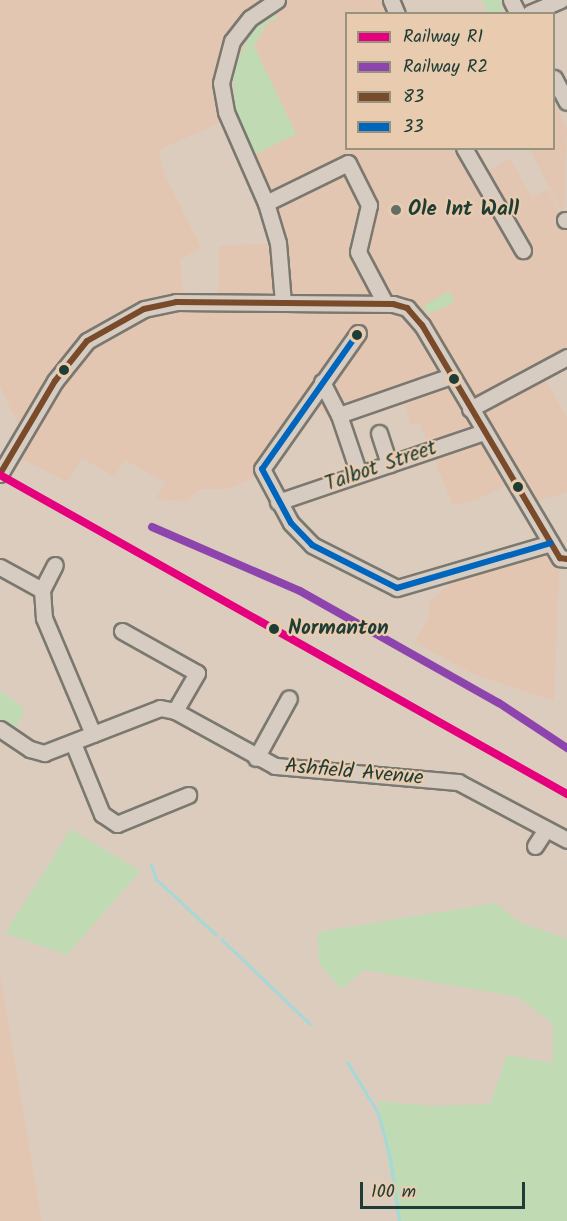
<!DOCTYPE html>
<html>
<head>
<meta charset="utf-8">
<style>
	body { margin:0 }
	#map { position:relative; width:567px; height:1221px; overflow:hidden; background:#dcccbd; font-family:Kalam,sans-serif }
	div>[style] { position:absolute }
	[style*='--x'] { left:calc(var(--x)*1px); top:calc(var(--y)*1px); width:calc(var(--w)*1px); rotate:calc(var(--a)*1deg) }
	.built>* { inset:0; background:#e2c6b1 }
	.green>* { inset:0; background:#c0dab4 }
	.stream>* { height:3px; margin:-1.5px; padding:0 1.5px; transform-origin:1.5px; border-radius:1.5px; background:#a5d9d8 }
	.roads { filter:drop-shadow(2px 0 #7a786f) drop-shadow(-2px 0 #7a786f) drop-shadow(0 2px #7a786f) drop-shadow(0 -2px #7a786f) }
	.minor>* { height:15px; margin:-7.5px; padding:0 7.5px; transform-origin:7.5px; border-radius:7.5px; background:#d7ccc2 }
	.bus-1>* { height:6px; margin:-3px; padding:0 3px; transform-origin:3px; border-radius:3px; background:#7a4b2a }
	.bus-2>* { height:6px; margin:-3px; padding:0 3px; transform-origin:3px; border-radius:3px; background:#0065bd }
	.rail-1>* { height:8px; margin:-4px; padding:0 4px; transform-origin:4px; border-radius:4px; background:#e5007d }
	.rail-2>* { height:8px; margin:-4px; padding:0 4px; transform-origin:4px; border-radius:4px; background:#8e44ad }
	.dots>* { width:16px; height:16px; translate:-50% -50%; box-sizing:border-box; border:3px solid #e9ccb0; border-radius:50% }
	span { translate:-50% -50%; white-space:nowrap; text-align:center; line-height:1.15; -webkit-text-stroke:4.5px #e9ccb0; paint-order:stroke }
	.poi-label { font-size:21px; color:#1f3d34; font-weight:700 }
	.left { translate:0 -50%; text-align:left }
	.street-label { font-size:21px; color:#1f3d34 }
	.stop-label { font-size:21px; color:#1f3d34; font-weight:700 }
	.legend { position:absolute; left:345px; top:12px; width:210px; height:138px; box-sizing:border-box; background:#e9ccb0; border:2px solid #98937e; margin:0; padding:8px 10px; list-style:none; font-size:18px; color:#1f3d34 }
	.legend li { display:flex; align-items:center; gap:12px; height:30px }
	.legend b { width:30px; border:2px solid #98937e }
	.scale { position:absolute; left:360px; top:1182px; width:165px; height:27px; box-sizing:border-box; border:3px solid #1f3d34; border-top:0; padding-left:8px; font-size:18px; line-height:21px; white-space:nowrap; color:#1f3d34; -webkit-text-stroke:4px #e9ccb0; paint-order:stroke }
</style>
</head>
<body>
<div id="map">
	<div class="built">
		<div style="clip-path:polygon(evenodd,0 0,391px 0,397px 13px,346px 14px,346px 148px,464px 149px,478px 176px,510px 158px,532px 198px,548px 189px,567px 227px,567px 357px,540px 371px,567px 418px,567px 492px,528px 504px,514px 482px,476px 500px,453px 506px,420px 423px,411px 425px,401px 394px,332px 418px,309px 402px,252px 479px,228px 489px,200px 489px,186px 501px,156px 499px,165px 482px,125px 460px,114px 477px,82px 458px,68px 482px,17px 457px,23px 435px,0 386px,0 0,229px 119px,278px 243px,219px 246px,218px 302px,184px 302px,180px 259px,201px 248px,165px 175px,158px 150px,229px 119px)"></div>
		<div style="clip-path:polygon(554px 102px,567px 128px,564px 217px,530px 149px,554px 148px)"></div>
		<div style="clip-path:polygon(555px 550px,560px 558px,554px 701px,471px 673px,415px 642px,429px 616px,429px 602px,449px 584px)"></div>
		<div style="clip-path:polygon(0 976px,42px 1221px,0 1221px)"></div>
	</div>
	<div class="green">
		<div style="clip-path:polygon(482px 0,501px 0,502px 13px,488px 13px)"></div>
		<div style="clip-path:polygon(275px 12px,277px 18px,268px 22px,254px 46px,296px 134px,254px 155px,236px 112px,232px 72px,253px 29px)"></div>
		<div style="clip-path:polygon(449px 291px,455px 302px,428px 314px,424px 306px)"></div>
		<div style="clip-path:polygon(0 690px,25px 709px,12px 737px,0 729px)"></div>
		<div style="clip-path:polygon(71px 829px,140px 871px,67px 955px,5px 933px)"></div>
		<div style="clip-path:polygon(496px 903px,517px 921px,567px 939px,567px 1221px,398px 1221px,378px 1101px,431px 1106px,490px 1104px,507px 1055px,553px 1063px,553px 1024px,518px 997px,364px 970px,341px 989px,319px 963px,318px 932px)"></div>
	</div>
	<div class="stream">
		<div style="--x:151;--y:865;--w:15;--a:70"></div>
		<div style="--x:156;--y:879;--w:82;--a:43"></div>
		<div style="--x:221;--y:939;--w:123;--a:43.7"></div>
		<div style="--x:347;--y:1062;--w:60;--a:58.7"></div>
		<div style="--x:378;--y:1113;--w:47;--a:75.1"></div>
		<div style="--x:390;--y:1158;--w:64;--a:81.9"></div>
	</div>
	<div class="roads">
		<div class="minor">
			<div style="--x:277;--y:0;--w:32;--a:146"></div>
			<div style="--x:250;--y:18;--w:29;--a:128"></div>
			<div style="--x:232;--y:41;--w:43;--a:104.7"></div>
			<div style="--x:221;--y:83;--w:29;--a:80"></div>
			<div style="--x:226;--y:112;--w:99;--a:66.3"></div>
			<div style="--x:266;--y:203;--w:42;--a:73.3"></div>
			<div style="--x:278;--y:243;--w:59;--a:85.2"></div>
			<div style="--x:391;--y:0;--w:15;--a:67"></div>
			<div style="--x:511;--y:0;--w:16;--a:63"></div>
			<div style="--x:530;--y:13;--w:33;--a:-23"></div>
			<div style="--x:554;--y:78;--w:27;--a:62"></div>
			<div style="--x:464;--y:148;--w:118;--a:60"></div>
			<div style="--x:266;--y:203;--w:91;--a:-26"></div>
			<div style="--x:348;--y:163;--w:47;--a:63.4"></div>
			<div style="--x:369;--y:205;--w:48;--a:103.2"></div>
			<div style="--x:358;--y:252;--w:58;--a:62.1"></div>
			<div style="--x:565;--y:220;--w:2;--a:0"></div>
			<div style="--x:358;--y:333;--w:166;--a:125.2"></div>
			<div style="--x:262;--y:469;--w:61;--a:61.8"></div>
			<div style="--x:291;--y:523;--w:30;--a:46"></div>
			<div style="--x:312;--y:545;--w:95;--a:26.8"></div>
			<div style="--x:397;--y:588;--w:160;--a:-16.3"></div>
			<div style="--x:322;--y:382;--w:37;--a:63"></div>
			<div style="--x:339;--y:415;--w:62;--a:71.3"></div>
			<div style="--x:470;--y:409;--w:110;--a:-28.2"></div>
			<div style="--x:339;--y:415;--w:119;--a:-19.2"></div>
			<div style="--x:379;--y:433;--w:33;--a:72"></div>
			<div style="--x:0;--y:474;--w:108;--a:-59.4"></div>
			<div style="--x:55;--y:381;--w:51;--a:-51.3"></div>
			<div style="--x:87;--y:341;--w:65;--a:-29.3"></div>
			<div style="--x:144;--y:309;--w:33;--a:-12"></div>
			<div style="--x:176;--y:302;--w:217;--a:0.5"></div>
			<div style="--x:393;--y:304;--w:15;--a:16"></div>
			<div style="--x:407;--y:308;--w:23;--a:49"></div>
			<div style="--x:422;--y:325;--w:271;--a:59.4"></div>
			<div style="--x:560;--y:558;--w:7;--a:8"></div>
			<div style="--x:278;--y:502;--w:218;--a:-18.8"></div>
			<div style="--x:0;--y:567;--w:48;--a:28.7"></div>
			<div style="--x:42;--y:590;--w:28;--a:86"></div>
			<div style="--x:44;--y:618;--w:126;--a:67.1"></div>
			<div style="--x:42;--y:590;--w:28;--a:-63"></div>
			<div style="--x:122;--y:631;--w:86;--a:29.2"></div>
			<div style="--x:197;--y:673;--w:44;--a:120.1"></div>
			<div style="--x:0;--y:729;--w:36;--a:34"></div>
			<div style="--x:30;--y:749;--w:15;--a:16"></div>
			<div style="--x:44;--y:753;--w:124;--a:-21.2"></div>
			<div style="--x:160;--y:708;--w:15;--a:11"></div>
			<div style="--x:175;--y:711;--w:114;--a:28.8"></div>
			<div style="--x:275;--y:766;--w:184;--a:5"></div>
			<div style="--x:458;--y:782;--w:123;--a:28"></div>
			<div style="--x:73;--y:743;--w:77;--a:67.8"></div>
			<div style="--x:102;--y:814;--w:18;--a:34"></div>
			<div style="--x:117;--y:824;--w:77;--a:-22.2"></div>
			<div style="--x:256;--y:758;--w:68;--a:-61.2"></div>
			<div style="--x:535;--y:846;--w:20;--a:-57"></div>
		</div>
	</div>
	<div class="bus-1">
		<div style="--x:0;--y:474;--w:108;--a:-59.4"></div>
		<div style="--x:55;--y:381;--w:51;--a:-51.3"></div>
		<div style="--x:87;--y:341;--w:65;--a:-29.3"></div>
		<div style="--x:144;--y:309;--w:33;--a:-12"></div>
		<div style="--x:176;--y:302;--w:217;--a:0.5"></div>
		<div style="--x:393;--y:304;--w:15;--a:16"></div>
		<div style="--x:407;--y:308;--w:23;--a:49"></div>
		<div style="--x:422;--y:325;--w:271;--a:59.4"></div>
		<div style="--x:560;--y:558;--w:7;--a:8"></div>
	</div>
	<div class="bus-2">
		<div style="--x:358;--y:333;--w:166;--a:125.2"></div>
		<div style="--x:262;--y:469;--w:61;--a:61.8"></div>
		<div style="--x:291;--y:523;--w:30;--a:46"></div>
		<div style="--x:312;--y:545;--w:95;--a:26.8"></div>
		<div style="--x:397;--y:588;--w:160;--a:-16.3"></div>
	</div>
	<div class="rail-1">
		<div style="--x:0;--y:475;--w:651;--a:29.36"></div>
	</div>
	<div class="rail-2">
		<div style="--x:152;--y:527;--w:161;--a:23.4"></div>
		<div style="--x:300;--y:591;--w:228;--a:29.4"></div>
		<div style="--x:499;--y:703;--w:82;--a:33.5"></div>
	</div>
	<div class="dots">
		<div style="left:396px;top:210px;background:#616f64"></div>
		<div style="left:357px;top:335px;background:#1f3d34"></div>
		<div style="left:64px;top:370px;background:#1f3d34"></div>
		<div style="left:454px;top:379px;background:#1f3d34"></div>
		<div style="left:518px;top:487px;background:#1f3d34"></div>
		<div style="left:274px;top:629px;background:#1f3d34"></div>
	</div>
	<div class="poi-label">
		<span class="left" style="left:408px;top:210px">Ole Int Wall</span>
	</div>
	<div class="street-label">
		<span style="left:381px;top:467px;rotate:-19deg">Talbot Street</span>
		<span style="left:354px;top:773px;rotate:5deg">Ashfield Avenue</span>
	</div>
	<div class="stop-label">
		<span class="left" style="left:288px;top:629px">Normanton</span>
	</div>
	<ul class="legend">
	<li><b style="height:8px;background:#e5007d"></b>Railway R1</li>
	<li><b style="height:8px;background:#8e44ad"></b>Railway R2</li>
	<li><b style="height:8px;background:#7a4b2a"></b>83</li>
	<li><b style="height:8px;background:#0065bd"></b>33</li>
	</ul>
	<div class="scale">100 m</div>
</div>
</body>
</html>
